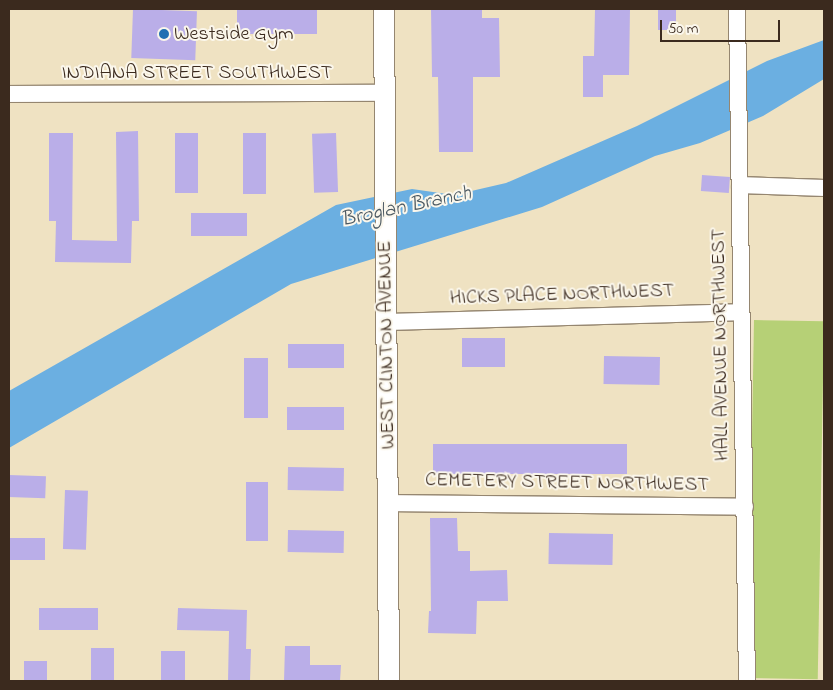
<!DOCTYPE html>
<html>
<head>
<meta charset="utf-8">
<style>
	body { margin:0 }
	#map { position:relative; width:833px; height:690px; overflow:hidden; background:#efe2c2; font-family:"Indie Flower",sans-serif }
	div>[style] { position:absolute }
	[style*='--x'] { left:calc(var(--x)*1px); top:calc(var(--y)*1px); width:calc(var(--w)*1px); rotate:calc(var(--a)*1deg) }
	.green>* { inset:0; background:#b6d076; transform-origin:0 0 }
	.water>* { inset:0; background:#6bafe1 }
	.building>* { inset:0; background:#baaee8; transform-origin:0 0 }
	.roads { filter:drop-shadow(1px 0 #958670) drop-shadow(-1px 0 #958670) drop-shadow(0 1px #958670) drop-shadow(0 -1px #958670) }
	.minor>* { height:16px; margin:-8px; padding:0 8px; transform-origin:8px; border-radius:8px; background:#fff }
	.tertiary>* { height:20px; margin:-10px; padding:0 10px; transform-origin:10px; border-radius:10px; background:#fff }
	.dots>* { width:14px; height:14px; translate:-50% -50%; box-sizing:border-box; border:2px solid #fbf7ec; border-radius:50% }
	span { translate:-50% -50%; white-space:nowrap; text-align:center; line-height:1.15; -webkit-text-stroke:4px #fbf7ec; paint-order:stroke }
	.poi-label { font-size:20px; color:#3b2a1e }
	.left { translate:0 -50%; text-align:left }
	.street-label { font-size:20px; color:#3b2a1e }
	.water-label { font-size:21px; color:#4c5962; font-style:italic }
	.frame { position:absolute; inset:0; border:10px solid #3b2a1e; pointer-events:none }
	.scale { position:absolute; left:660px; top:20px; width:120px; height:22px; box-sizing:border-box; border:2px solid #3b2a1e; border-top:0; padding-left:6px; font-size:15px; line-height:18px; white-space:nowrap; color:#3b2a1e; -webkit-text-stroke:4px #fbf7ec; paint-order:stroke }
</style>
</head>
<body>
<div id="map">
	<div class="green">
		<div style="left:754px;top:320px;width:70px;height:358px;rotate:1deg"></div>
	</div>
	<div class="water">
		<div style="clip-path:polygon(824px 40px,824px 79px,763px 116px,700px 143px,655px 156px,542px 207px,291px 284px,9px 448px,9px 391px,336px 205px,412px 189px,454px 195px,506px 183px,637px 126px,767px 61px)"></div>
	</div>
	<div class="building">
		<div style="left:133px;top:9px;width:64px;height:49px;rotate:2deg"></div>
		<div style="left:237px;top:9px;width:80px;height:25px"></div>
		<div style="clip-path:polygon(431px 9px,482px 9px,482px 18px,499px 18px,500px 77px,473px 77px,473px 152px,439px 152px,438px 77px,432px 77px)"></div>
		<div style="clip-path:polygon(595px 9px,630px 9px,629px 75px,603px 75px,603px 97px,583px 97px,583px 56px,594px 56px)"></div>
		<div style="left:658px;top:9px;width:18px;height:21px"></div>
		<div style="clip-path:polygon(138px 131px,139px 221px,132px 221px,131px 263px,55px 262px,56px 221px,49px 221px,49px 133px,73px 133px,72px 240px,117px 241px,116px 132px)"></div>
		<div style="left:175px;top:133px;width:23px;height:60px"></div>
		<div style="left:243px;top:133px;width:23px;height:61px"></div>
		<div style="left:336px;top:133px;width:59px;height:24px;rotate:88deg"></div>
		<div style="left:702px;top:175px;width:28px;height:16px;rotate:4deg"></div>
		<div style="left:191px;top:213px;width:56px;height:23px"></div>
		<div style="left:462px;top:338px;width:43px;height:29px"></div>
		<div style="left:288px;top:344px;width:56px;height:24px"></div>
		<div style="left:604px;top:356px;width:56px;height:28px;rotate:1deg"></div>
		<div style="left:244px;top:358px;width:24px;height:60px"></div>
		<div style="left:287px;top:407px;width:57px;height:23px"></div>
		<div style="left:433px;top:444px;width:194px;height:30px"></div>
		<div style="left:288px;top:467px;width:56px;height:23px;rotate:1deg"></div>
		<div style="left:9px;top:475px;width:37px;height:22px;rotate:2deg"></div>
		<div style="left:246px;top:482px;width:22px;height:59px"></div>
		<div style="left:65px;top:490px;width:23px;height:59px;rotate:2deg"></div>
		<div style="clip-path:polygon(430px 518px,457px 518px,458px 551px,470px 551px,470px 571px,507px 570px,508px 601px,477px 601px,476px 634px,428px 633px,429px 611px,431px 611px)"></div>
		<div style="left:288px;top:530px;width:56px;height:22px;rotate:1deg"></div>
		<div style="left:549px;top:533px;width:64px;height:31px;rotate:1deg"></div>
		<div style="left:9px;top:538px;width:36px;height:22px"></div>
		<div style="left:39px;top:608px;width:59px;height:22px"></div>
		<div style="clip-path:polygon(178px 608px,247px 610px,246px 649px,251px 649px,250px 681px,228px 681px,229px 631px,177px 630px)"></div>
		<div style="clip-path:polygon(285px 646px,310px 646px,310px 665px,341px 665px,340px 681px,284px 681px)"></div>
		<div style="left:91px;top:648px;width:23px;height:33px"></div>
		<div style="left:161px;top:651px;width:24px;height:30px"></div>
		<div style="left:24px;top:661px;width:23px;height:20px"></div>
	</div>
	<div class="roads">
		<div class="minor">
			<div style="--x:737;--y:9;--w:672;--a:89.15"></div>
			<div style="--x:9;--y:94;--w:375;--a:-0.2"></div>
			<div style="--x:740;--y:185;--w:84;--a:2"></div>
			<div style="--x:386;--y:322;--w:354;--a:-1.6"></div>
			<div style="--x:390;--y:503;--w:355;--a:0.6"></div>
		</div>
		<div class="tertiary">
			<div style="--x:384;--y:9;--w:672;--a:89.57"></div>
		</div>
	</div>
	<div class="dots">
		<div style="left:164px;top:34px;background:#1f6fb2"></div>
	</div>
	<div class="poi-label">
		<span class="left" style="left:174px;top:34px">Westside Gym</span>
	</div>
	<div class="street-label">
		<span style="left:197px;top:73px">INDIANA STREET SOUTHWEST</span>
		<span style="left:562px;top:295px;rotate:-2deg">HICKS PLACE NORTHWEST</span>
		<span style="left:387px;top:345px;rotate:-91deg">WEST CLINTON AVENUE</span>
		<span style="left:721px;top:345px;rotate:-91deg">HALL AVENUE NORTHWEST</span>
		<span style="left:567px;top:483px;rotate:1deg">CEMETERY STREET NORTHWEST</span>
	</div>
	<div class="water-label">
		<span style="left:406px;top:207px;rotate:-12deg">Broglan Branch</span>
	</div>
	<div class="frame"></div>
	<div class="scale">50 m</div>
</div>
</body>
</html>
